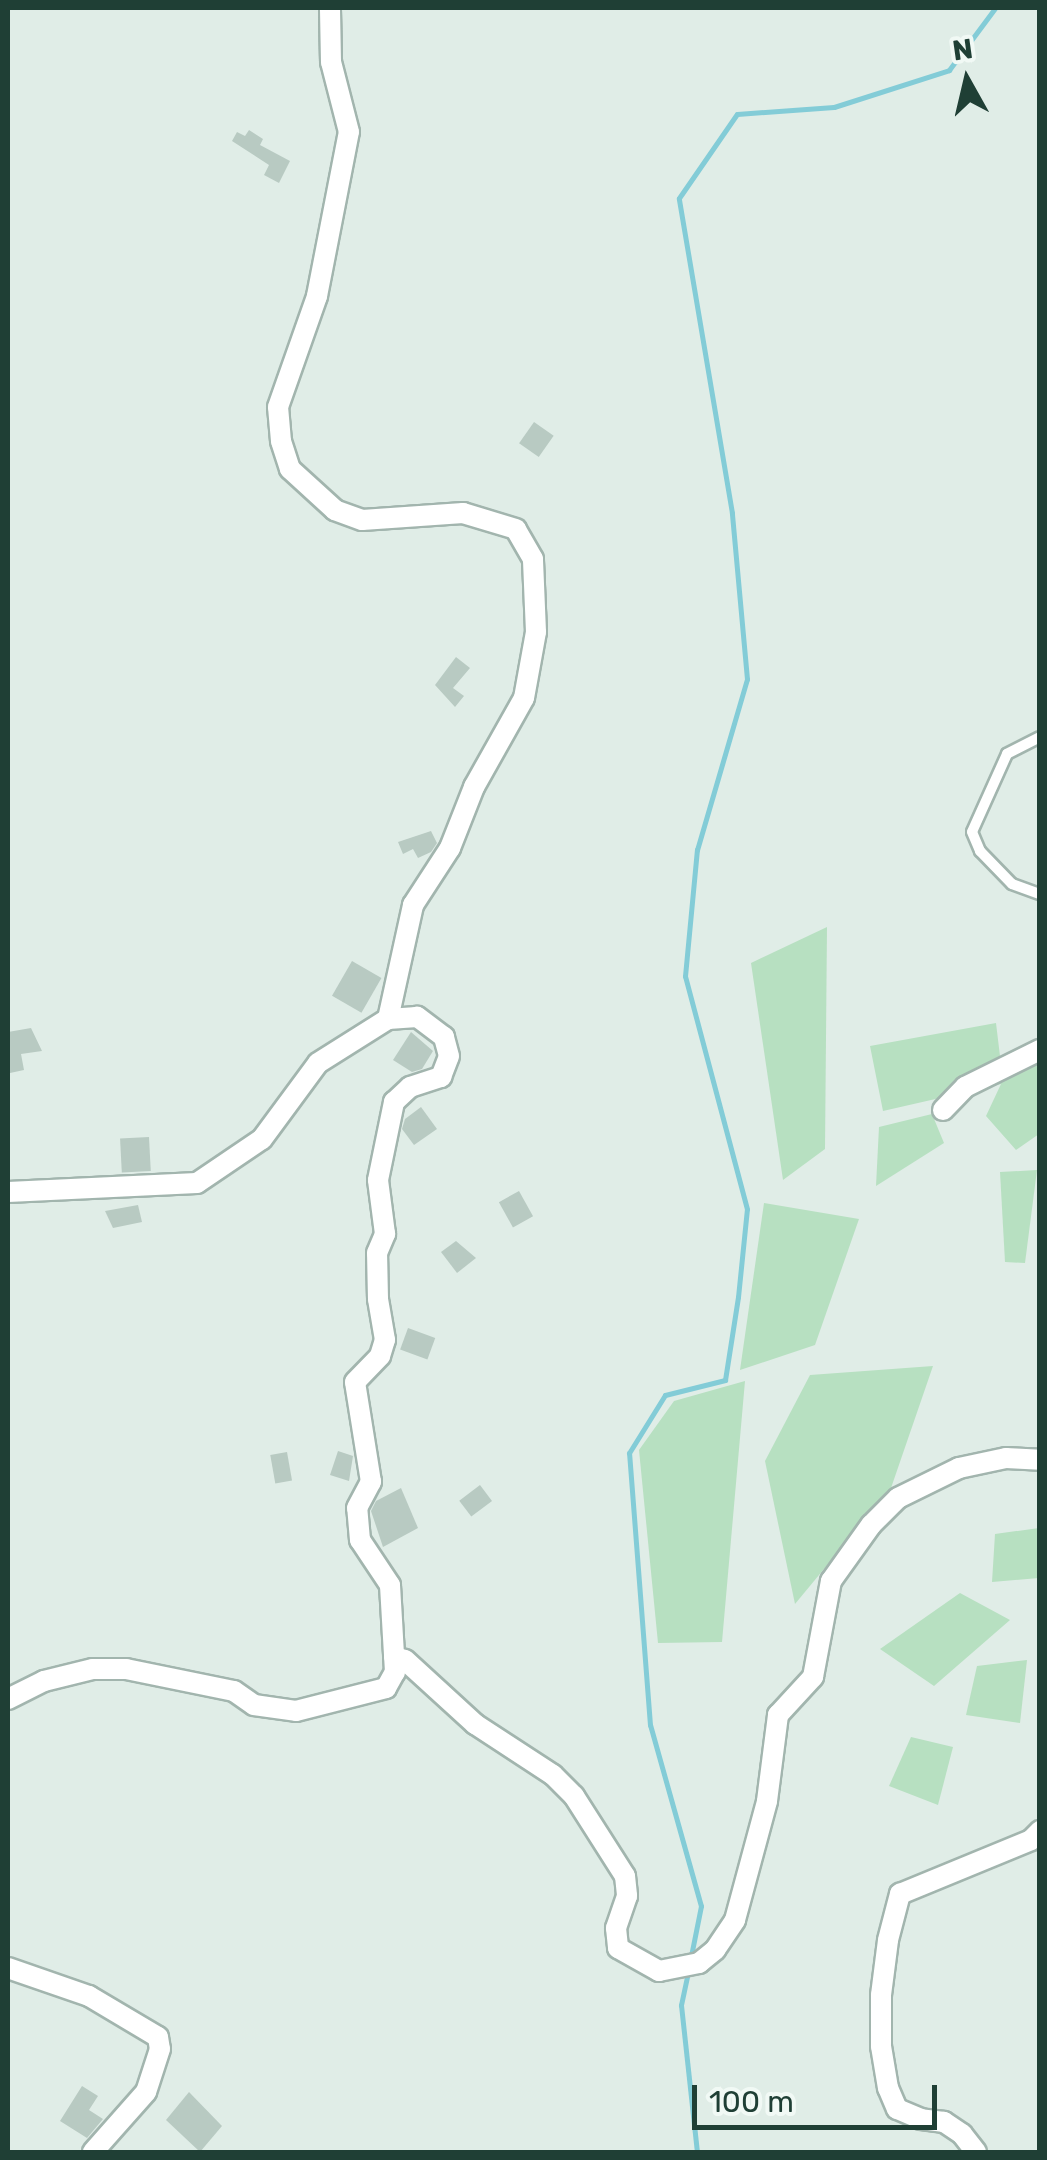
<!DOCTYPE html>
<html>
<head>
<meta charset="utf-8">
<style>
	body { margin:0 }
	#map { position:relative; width:1047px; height:2160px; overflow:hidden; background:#e0ede7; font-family:Rubik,sans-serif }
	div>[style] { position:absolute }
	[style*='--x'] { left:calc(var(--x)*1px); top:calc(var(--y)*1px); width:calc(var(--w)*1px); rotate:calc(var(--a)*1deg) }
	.green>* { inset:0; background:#b7e0c1 }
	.stream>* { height:5px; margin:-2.5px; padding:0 2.5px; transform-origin:2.5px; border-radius:2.5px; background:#83ccd7 }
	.building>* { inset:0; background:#b8cac2; transform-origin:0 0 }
	.roads { filter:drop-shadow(2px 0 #a2b5ae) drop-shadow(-2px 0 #a2b5ae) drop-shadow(0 2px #a2b5ae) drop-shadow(0 -2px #a2b5ae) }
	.lane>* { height:10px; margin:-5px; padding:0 5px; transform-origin:5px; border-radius:5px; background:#fff }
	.street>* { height:20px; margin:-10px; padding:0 10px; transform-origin:10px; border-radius:10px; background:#fff }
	span { translate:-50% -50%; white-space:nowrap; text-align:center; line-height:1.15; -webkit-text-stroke:8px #f1f9f5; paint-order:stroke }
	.frame { position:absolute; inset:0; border:10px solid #1f3f35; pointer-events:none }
	.north { position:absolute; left:917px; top:30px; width:100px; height:100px; -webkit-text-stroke:8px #f1f9f5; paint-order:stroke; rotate:352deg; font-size:28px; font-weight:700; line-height:40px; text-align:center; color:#1f3f35 }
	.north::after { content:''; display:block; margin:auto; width:35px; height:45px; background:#1f3f35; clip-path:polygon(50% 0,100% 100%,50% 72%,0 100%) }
	.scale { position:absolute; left:692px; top:2085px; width:245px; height:45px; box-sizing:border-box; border:5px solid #1f3f35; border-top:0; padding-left:12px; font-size:30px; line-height:35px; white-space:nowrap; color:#1f3f35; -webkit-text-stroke:8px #f1f9f5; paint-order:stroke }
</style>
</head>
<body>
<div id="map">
	<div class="green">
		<div style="clip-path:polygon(827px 927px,825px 1149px,783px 1180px,751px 963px)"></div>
		<div style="clip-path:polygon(996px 1023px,1003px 1081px,1022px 1046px,1039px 1049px,1039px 1134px,1016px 1150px,986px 1116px,1001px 1084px,883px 1111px,870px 1046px)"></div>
		<div style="clip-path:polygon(932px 1114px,944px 1143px,876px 1186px,879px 1127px)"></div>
		<div style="clip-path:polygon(1037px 1170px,1025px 1263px,1005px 1262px,1000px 1172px)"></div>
		<div style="clip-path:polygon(764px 1203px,859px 1219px,815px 1345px,740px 1370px)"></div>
		<div style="clip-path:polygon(933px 1366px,891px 1488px,795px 1604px,765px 1461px,810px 1375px)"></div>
		<div style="clip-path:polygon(745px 1381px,722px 1642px,658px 1643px,639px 1450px,674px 1401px)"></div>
		<div style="clip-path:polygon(1039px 1528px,1039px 1578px,992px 1582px,995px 1534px)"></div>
		<div style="clip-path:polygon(960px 1593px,1010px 1620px,934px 1686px,880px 1649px)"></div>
		<div style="clip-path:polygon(1027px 1660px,1020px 1723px,966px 1715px,977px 1666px)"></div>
		<div style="clip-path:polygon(911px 1737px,953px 1747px,938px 1805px,889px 1786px)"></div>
	</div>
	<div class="stream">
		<div style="--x:690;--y:1961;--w:56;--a:-78.7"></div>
		<div style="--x:701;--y:1906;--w:188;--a:-105.7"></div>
		<div style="--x:650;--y:1725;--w:273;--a:-94.4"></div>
		<div style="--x:629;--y:1453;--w:68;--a:-58.2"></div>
		<div style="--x:665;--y:1395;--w:62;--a:-14"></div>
		<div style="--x:725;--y:1380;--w:84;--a:-81.1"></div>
		<div style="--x:738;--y:1297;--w:88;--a:-84.2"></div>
		<div style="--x:747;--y:1209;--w:241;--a:-104.9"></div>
		<div style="--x:685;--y:976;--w:127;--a:-84.6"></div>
		<div style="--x:697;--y:850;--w:178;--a:-73.7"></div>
		<div style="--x:747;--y:679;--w:167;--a:-95.2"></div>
		<div style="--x:732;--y:513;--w:319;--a:-99.6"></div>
		<div style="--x:679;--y:198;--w:102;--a:-55.4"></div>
		<div style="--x:737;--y:114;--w:97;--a:-4.1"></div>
		<div style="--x:834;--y:107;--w:121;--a:-17.8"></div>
		<div style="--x:949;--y:70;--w:77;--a:-53.4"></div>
		<div style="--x:688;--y:1972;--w:34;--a:102"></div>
		<div style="--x:681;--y:2005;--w:148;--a:83.8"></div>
	</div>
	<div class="building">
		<div style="clip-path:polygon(249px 130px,263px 139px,260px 145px,290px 161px,279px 183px,264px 175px,269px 165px,232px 141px,237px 132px,245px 136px)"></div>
		<div style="left:534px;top:422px;width:24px;height:26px;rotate:35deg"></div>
		<div style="clip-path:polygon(456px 657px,470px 668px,453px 688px,464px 696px,455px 707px,435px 685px)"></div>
		<div style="clip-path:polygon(431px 831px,437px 843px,431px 852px,418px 858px,413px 849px,403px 854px,398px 842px)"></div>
		<div style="left:352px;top:961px;width:34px;height:40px;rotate:30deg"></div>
		<div style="clip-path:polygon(31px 1028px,42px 1051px,21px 1054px,24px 1070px,10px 1073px,8px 1032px)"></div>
		<div style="clip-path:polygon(411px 1032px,433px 1051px,422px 1069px,412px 1072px,393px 1060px)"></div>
		<div style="clip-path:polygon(421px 1107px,437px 1129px,414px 1145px,402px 1129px,405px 1119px)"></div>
		<div style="left:149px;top:1137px;width:34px;height:29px;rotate:87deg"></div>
		<div style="left:519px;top:1191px;width:29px;height:23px;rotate:61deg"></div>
		<div style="clip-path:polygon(138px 1205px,142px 1222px,113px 1228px,105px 1211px)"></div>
		<div style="clip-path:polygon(456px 1241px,476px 1258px,457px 1273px,441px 1252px)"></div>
		<div style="left:408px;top:1328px;width:29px;height:23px;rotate:20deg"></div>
		<div style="clip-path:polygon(338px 1451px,353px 1456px,349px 1481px,330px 1475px)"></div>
		<div style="left:287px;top:1452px;width:29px;height:17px;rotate:80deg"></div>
		<div style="left:480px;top:1485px;width:20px;height:26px;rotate:53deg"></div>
		<div style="clip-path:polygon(401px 1488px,418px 1528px,383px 1547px,371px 1511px,376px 1501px)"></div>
		<div style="clip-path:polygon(82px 2086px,98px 2096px,89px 2110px,103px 2119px,87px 2138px,60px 2121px)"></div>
		<div style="clip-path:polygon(189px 2092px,222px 2126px,200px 2152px,166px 2120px)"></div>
	</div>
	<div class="roads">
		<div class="lane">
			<div style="--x:1040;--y:737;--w:37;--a:153"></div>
			<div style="--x:1007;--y:754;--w:85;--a:114.2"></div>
			<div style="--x:972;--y:832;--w:21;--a:67"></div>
			<div style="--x:980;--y:851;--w:46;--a:45.9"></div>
			<div style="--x:1012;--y:884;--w:30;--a:20"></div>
		</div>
		<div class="street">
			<div style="--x:943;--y:1110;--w:32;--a:-46"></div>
			<div style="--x:965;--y:1087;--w:84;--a:-26.3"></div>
			<div style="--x:8;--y:1192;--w:189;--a:-2.7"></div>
			<div style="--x:197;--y:1183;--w:78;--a:-34.1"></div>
			<div style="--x:262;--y:1139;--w:94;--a:-53.6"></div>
			<div style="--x:318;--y:1063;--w:83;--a:-32.2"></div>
			<div style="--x:388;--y:1019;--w:117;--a:-77.6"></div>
			<div style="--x:413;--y:905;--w:68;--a:-57"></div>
			<div style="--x:450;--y:848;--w:66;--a:-68.5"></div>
			<div style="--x:474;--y:787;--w:102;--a:-60.7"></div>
			<div style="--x:524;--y:698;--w:67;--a:-79.7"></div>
			<div style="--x:536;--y:632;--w:73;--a:-92.4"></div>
			<div style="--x:533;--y:559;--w:34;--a:-120"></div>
			<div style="--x:516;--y:529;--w:55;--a:-163.2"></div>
			<div style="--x:463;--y:513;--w:101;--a:176"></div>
			<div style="--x:362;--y:520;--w:29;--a:-160"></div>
			<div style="--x:335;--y:510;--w:61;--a:-137.7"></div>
			<div style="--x:290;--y:469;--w:29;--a:-108"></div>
			<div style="--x:281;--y:441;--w:34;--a:-95"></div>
			<div style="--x:278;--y:407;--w:118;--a:-70.6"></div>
			<div style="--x:317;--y:296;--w:167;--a:-79"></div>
			<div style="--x:349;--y:132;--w:72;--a:-104.4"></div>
			<div style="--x:331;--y:62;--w:54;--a:-91.1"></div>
			<div style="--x:394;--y:1657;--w:11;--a:15"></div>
			<div style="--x:405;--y:1660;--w:95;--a:42.4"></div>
			<div style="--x:475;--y:1724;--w:93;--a:33.2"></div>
			<div style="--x:553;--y:1775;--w:30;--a:45"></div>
			<div style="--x:574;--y:1796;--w:95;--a:57.5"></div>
			<div style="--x:625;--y:1876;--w:20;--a:84"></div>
			<div style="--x:627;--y:1896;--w:34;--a:109"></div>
			<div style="--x:616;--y:1928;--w:20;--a:84"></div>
			<div style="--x:618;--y:1948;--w:47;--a:29.3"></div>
			<div style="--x:659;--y:1971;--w:41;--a:-11.3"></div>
			<div style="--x:699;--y:1963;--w:21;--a:-39"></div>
			<div style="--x:715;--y:1950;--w:36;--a:-56"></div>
			<div style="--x:735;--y:1920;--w:123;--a:-74.9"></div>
			<div style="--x:767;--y:1801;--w:87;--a:-82.7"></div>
			<div style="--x:778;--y:1715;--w:52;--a:-47.4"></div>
			<div style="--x:813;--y:1677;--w:98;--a:-79.4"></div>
			<div style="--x:831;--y:1581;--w:69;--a:-54.5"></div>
			<div style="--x:871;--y:1525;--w:38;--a:-45"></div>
			<div style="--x:898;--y:1498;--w:68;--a:-26.2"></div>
			<div style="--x:959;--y:1468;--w:48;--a:-12"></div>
			<div style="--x:1006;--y:1458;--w:34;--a:3"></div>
			<div style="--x:8;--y:1699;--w:40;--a:-26.6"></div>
			<div style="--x:44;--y:1681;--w:50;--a:-13.8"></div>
			<div style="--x:93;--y:1669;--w:33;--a:0"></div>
			<div style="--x:126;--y:1669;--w:110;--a:11.5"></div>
			<div style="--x:234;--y:1691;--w:24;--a:35"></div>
			<div style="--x:254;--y:1705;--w:42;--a:8.1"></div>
			<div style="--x:296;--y:1711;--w:93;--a:-14.3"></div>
			<div style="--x:386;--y:1688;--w:18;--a:-61"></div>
			<div style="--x:395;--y:1672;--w:87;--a:-93.3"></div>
			<div style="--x:390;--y:1585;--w:54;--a:-123.7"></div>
			<div style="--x:360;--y:1540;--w:32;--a:-95"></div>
			<div style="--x:357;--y:1508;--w:30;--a:-62"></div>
			<div style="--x:371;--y:1482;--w:101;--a:-99.1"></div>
			<div style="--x:355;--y:1382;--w:36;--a:-46"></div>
			<div style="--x:380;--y:1356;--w:17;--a:-73"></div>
			<div style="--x:385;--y:1340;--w:42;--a:-99.7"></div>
			<div style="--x:378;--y:1299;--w:46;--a:-91.2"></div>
			<div style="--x:377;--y:1253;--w:21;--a:-67"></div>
			<div style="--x:385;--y:1234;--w:54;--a:-97.4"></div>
			<div style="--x:378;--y:1180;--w:80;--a:-78.4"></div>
			<div style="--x:394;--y:1102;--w:22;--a:-43"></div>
			<div style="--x:410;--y:1087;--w:33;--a:-18"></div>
			<div style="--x:441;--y:1077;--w:22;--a:-69"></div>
			<div style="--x:449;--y:1056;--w:20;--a:-105"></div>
			<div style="--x:444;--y:1037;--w:34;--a:-143"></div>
			<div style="--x:417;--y:1017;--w:29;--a:176"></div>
			<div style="--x:8;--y:1968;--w:86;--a:19.1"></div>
			<div style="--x:89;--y:1996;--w:80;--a:30.7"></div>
			<div style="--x:158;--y:2037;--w:12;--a:81"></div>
			<div style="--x:160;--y:2049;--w:45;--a:108"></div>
			<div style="--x:146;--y:2092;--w:80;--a:131.5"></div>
			<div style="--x:976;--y:2152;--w:23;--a:-128"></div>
			<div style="--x:962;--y:2134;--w:22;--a:-146"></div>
			<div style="--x:944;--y:2122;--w:23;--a:-173"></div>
			<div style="--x:921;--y:2119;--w:26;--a:-157"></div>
			<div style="--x:897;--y:2109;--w:23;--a:-113"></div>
			<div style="--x:888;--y:2088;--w:43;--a:-99.5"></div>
			<div style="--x:881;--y:2046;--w:51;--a:-90"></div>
			<div style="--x:881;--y:1995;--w:55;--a:-82.7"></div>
			<div style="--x:888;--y:1940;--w:48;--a:-75.4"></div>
			<div style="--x:900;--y:1894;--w:142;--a:-22.4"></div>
			<div style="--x:1031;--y:1840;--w:13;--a:-45"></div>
		</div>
	</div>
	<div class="frame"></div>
	<div class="north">N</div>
	<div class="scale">100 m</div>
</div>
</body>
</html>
